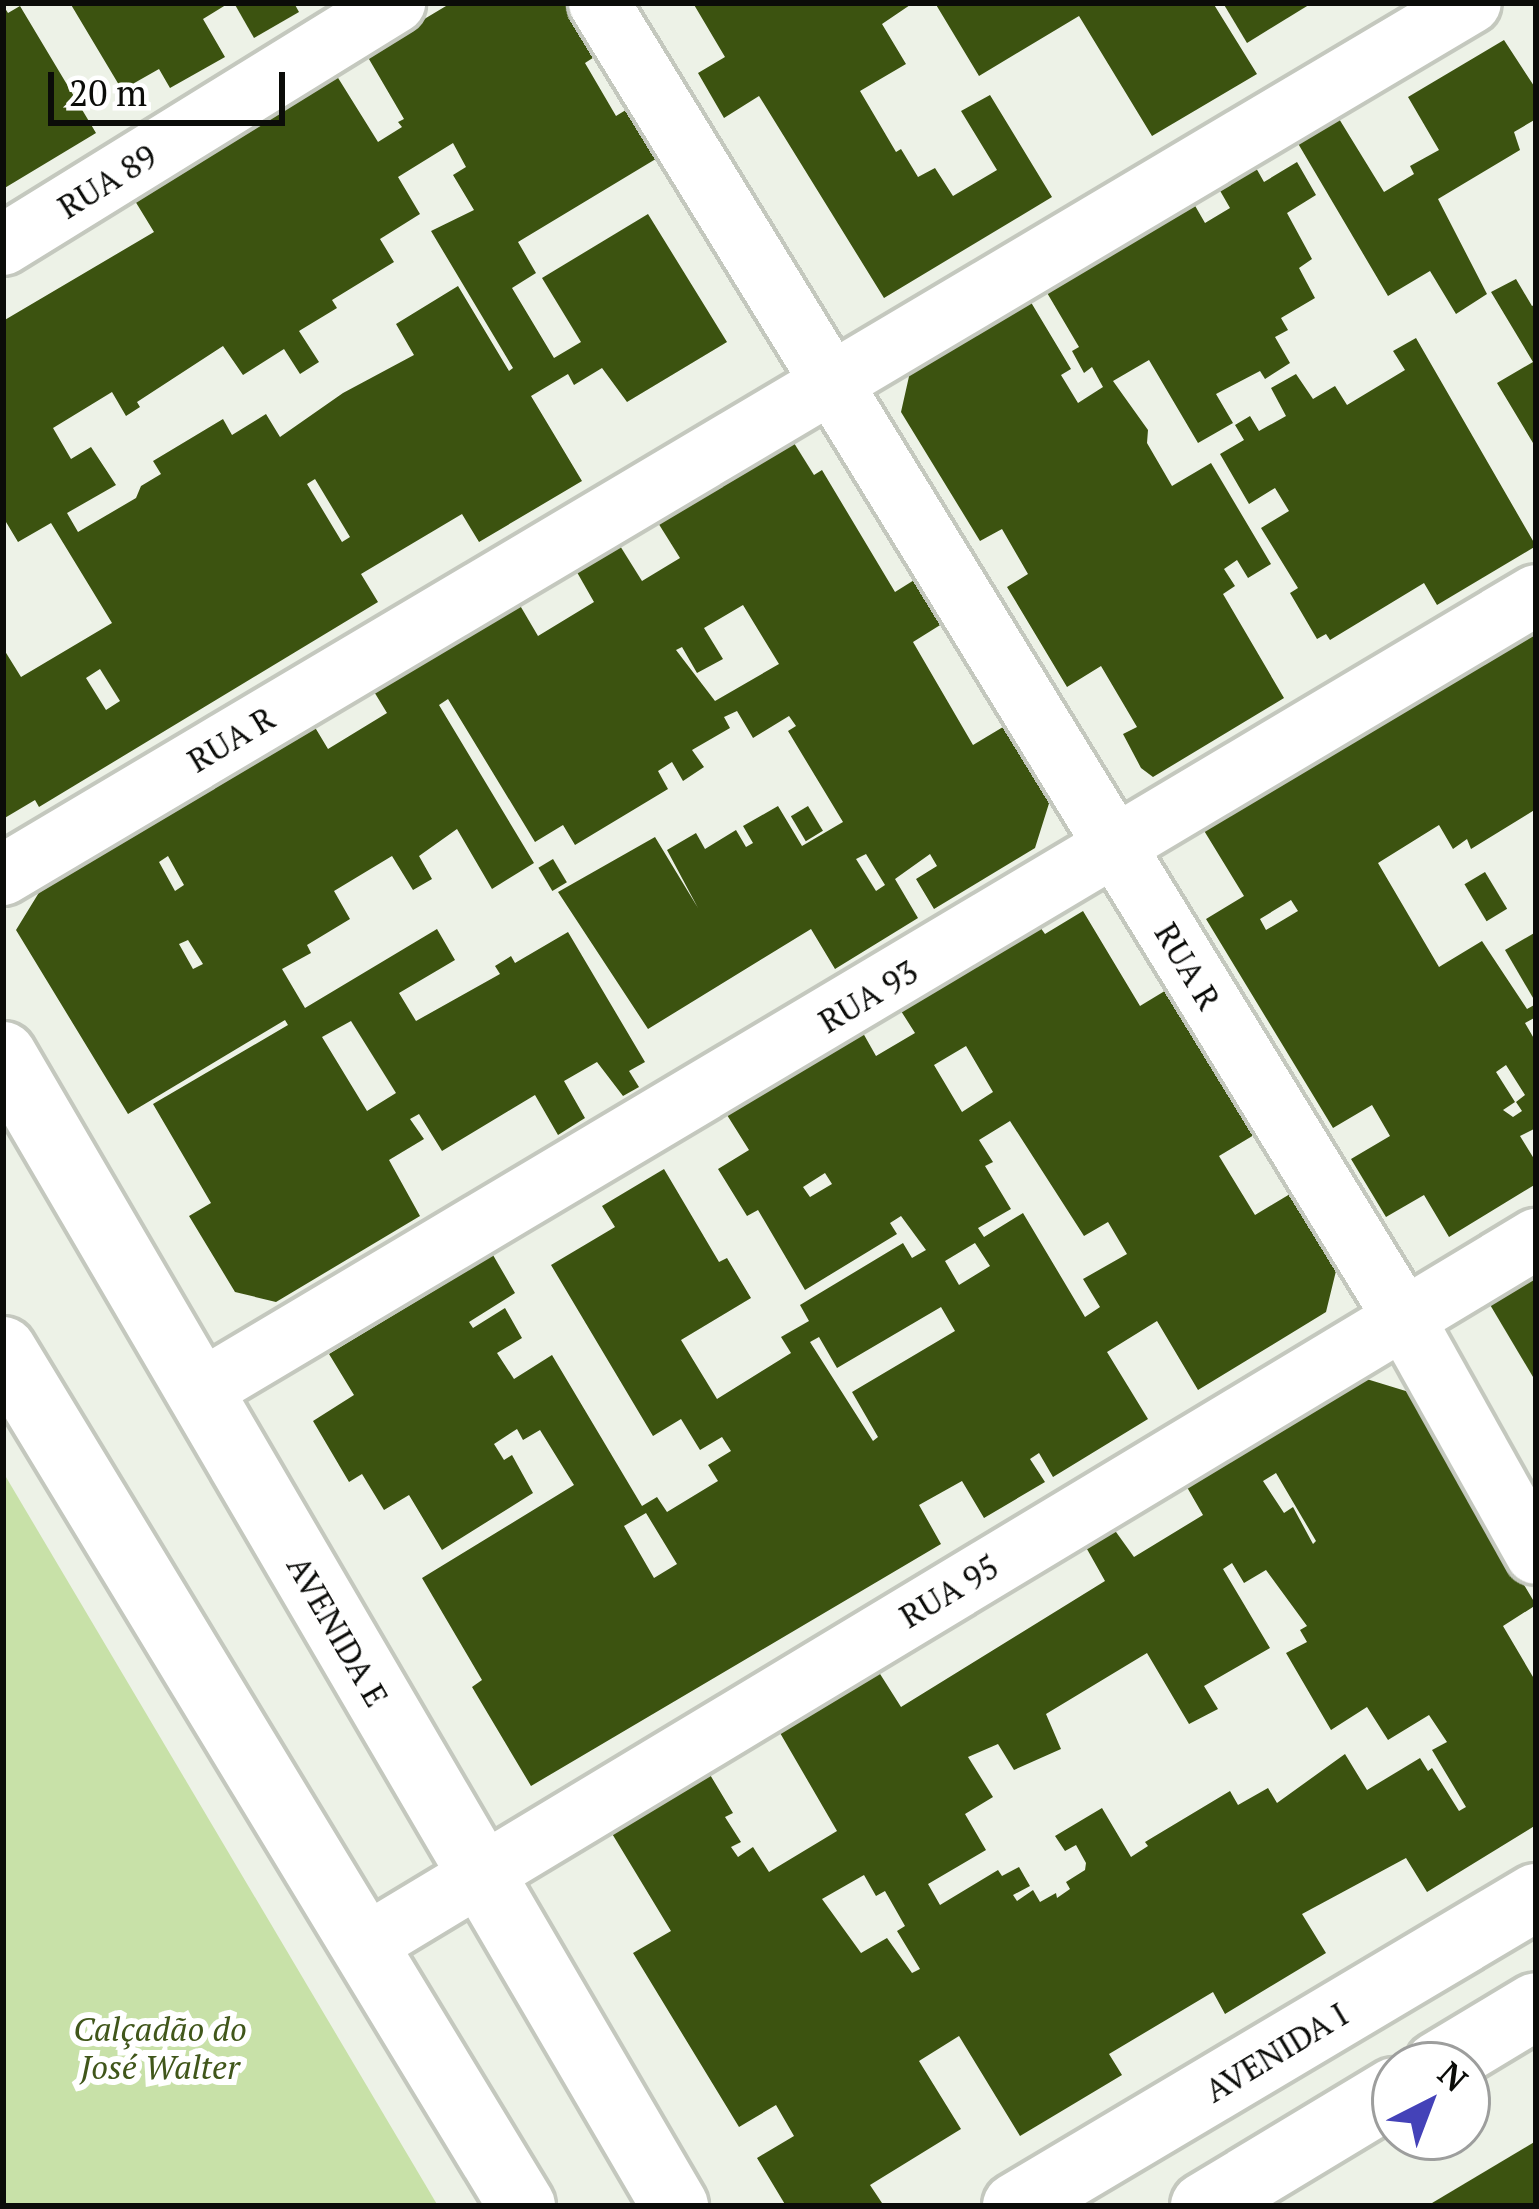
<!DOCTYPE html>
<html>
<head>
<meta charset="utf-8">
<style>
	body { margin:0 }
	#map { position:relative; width:1539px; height:2209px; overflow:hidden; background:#edf2e7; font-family:"PT Serif",serif }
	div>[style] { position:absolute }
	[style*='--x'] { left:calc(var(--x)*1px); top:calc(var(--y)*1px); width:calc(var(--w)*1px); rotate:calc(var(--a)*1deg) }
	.green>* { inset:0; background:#c8e1a8 }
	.building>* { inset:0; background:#3c5310; transform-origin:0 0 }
	.roads { filter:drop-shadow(3px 0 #c4c8be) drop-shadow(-3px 0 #c4c8be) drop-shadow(0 3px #c4c8be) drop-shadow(0 -3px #c4c8be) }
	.street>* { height:60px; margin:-30px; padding:0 30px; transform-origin:30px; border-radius:30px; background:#fff }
	.secondary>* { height:66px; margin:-33px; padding:0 33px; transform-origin:33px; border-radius:33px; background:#fff }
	span { translate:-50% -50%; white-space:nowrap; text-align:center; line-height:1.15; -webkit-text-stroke:12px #fff; paint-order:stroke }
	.street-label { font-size:33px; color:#0b0c09 }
	.park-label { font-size:33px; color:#40561a; font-style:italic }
	.frame { position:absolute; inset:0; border:6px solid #0b0c09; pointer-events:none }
	.north { position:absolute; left:1371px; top:2041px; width:120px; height:120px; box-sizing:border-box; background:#fff; border:3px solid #9d9e9d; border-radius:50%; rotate:42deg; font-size:33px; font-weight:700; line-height:48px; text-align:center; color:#0b0c09 }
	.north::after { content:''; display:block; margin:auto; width:42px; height:54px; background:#4442b8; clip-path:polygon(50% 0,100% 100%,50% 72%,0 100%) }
	.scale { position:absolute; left:48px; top:72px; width:237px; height:54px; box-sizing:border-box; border:6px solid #0b0c09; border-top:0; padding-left:15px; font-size:36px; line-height:42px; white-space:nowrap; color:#0b0c09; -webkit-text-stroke:9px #fff; paint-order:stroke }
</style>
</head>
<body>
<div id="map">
	<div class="green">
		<div style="clip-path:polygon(3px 1472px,438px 2206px,3px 2206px)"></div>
	</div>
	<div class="building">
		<div style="clip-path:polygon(70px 3px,229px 3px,203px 19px,225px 57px,170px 88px,159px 69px,122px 90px)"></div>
		<div style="clip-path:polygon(234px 3px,294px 3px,299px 12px,254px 38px)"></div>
		<div style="clip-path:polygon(evenodd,451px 3px,573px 3px,602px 52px,585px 63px,616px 116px,634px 105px,664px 154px,518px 242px,536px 273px,512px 288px,554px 358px,581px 342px,542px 278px,648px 214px,727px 342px,627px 402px,602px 368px,574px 385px,568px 374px,531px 396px,582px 481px,479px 542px,462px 514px,361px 574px,378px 602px,39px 807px,35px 800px,3px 819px,3px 648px,21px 677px,112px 623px,51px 523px,18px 542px,3px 517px,3px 321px,154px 232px,132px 196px,335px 73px,378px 142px,402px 127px,398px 122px,404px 119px,366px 54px,451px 3px,453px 143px,466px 167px,453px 175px,474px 210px,431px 231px,513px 368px,509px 371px,458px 286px,396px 324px,414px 355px,343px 393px,280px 437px,266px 414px,232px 435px,223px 419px,153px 461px,161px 474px,141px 486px,136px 498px,78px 532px,67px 513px,116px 485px,91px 447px,71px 459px,53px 428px,112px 392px,126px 416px,140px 407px,137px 402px,223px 346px,243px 375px,284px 349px,300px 374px,319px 362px,299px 331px,337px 308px,332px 300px,394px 262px,380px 239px,420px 214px,398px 177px,453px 143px,451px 3px,315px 479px,350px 537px,342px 542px,307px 484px,315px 479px,451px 3px,100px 669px,120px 701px,106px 710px,86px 678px,100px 669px)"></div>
		<div style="clip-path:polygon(693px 3px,913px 3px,882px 24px,906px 64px,860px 91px,896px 152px,901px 149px,918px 177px,935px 168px,953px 196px,997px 170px,961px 111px,990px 95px,1052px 197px,884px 298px,759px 96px,724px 118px,698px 73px,725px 57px)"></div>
		<div style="clip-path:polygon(935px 3px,1213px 3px,1257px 74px,1152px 136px,1079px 16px,979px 76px)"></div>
		<div style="clip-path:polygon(1223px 3px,1312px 3px,1247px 43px)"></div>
		<div style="clip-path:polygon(3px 5px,8px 13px,20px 6px,96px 133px,3px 189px)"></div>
		<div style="clip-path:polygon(1504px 40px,1536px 89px,1536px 119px,1514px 132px,1520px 150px,1438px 199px,1487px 294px,1456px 314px,1430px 271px,1388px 296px,1293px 135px,1333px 109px,1384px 192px,1414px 174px,1410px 166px,1439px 150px,1408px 97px)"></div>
		<div style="clip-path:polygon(1251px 159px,1264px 182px,1297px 162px,1316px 195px,1287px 213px,1312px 259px,1299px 268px,1315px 298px,1281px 318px,1288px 330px,1275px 337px,1290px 363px,1265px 379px,1260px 371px,1216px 394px,1233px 423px,1198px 443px,1149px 360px,1113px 381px,1148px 430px,1147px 443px,1172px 486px,1211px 463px,1271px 564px,1248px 578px,1237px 560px,1224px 569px,1235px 586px,1223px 594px,1284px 698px,1153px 777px,1141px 768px,1123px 734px,1137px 727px,1101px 666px,1067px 687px,1007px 587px,1028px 574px,1002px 529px,980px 541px,901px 412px,910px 372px,921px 358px,1026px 294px,1071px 369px,1061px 375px,1078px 403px,1103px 387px,1092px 367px,1084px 373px,1072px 351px,1079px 347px,1043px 286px,1190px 197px,1205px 223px,1230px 208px,1215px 182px)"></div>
		<div style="clip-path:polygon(1516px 279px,1532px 306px,1536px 304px,1536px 448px,1497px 383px,1533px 362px,1491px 292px)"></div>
		<div style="clip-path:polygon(1416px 338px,1536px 546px,1437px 605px,1424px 583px,1330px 640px,1326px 634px,1317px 639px,1290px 593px,1298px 588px,1261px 528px,1289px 511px,1275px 488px,1249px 504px,1220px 454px,1244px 440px,1235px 425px,1250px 416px,1259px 431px,1286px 416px,1271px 388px,1296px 374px,1313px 399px,1335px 386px,1347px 405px,1405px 370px,1393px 351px)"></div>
		<div style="clip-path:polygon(evenodd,794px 443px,814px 475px,822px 470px,895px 592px,919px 577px,945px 622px,913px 642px,973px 745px,1008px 724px,1051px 797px,1035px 848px,934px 909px,916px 879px,937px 866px,930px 854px,895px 879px,918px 918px,835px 969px,811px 929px,648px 1029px,558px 892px,655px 837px,698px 908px,667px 850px,696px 833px,705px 849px,736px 830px,746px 847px,753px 843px,743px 826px,778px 806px,802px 846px,843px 822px,788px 731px,796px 726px,789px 716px,753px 738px,737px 711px,724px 717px,730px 728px,692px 750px,704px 767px,683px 781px,672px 762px,658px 771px,668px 789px,575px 845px,563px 825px,535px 842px,448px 699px,439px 705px,534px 863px,492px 889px,457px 829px,419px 856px,432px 879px,413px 890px,392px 856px,334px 891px,350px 919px,307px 945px,311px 953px,282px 969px,305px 1008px,437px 929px,455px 960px,399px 993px,416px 1021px,500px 974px,495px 966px,511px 956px,515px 963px,568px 932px,645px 1062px,629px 1071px,639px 1087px,623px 1096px,597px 1062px,564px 1081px,585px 1118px,558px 1135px,535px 1095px,442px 1151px,419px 1114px,410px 1119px,424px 1139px,389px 1160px,420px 1216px,276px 1302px,235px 1292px,189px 1216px,211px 1203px,153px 1104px,288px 1025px,285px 1020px,128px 1114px,16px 930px,43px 886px,313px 724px,328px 749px,387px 713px,373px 690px,518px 602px,538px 636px,594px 602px,574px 567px,617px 541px,642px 581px,680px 558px,655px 518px,794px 443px,743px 605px,779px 664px,715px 701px,676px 650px,682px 647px,697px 673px,723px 659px,704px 628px,743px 605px,794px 443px,866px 854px,885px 885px,876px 891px,856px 859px,866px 854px,794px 443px,168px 856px,184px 885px,175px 891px,159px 862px,168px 856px,794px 443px,188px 940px,203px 964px,193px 969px,179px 944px,188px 940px,794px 443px,351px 1021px,396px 1093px,367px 1111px,322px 1037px,351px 1021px)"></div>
		<div style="clip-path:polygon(evenodd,1536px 629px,1536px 809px,1471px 849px,1467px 839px,1453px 849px,1439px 825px,1378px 863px,1439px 967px,1482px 941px,1527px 1009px,1536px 1004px,1536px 1017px,1525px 1023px,1536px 1042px,1536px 1128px,1520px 1136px,1536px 1162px,1536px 1184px,1449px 1237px,1424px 1195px,1386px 1217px,1351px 1159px,1390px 1136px,1372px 1105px,1333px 1128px,1206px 919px,1244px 896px,1203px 829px,1536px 629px,1291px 900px,1298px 911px,1266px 930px,1260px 919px,1291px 900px,1536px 629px,1506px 1065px,1525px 1095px,1516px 1102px,1522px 1111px,1513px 1117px,1503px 1110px,1515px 1102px,1496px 1072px,1506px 1065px)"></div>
		<div style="left:808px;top:806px;width:29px;height:20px;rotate:59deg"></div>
		<div style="left:553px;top:859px;width:27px;height:17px;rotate:59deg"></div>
		<div style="left:1485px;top:872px;width:43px;height:24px;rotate:59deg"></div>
		<div style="clip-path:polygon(evenodd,1083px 911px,1140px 1006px,1168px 989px,1254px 1135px,1219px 1156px,1255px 1215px,1290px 1194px,1336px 1271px,1326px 1312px,1198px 1390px,1157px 1321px,1107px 1352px,1148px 1419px,1053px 1477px,1039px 1453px,1030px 1459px,1045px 1482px,984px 1518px,962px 1481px,919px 1505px,941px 1544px,531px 1786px,472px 1687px,482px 1680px,422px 1578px,574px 1485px,540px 1430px,523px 1440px,517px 1429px,494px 1444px,504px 1460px,512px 1455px,533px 1493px,442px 1550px,409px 1495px,384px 1510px,362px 1474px,349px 1482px,313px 1421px,354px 1395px,329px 1354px,493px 1255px,515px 1293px,469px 1322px,473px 1328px,505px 1308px,522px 1338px,497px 1353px,514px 1379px,552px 1355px,642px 1506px,657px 1497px,667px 1512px,718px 1481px,708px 1465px,731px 1451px,722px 1437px,700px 1450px,681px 1419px,653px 1436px,551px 1265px,615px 1227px,602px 1206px,664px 1169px,719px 1262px,727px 1258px,751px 1298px,681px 1340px,717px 1399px,791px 1353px,781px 1337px,809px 1321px,800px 1305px,903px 1243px,912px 1258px,926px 1250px,901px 1216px,890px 1223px,897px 1234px,805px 1290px,758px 1210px,747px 1216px,718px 1169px,749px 1150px,727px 1115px,863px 1033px,876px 1056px,915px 1033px,901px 1011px,1040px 927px,1045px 934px,1083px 911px,966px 1046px,993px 1092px,962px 1112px,934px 1065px,966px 1046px,1083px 911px,1010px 1121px,1084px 1236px,1108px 1222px,1127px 1254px,1083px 1279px,1100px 1307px,1085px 1317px,1023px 1213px,984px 1237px,978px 1228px,1011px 1209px,985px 1166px,993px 1162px,979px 1140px,1010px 1121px,1083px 911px,825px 1173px,832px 1184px,810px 1197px,803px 1187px,825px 1173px,1083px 911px,975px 1243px,990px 1266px,959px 1285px,945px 1261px,975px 1243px,1083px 911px,941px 1307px,955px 1331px,852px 1392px,878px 1437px,873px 1441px,810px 1342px,819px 1337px,837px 1368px,941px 1307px,1083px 911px,646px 1513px,677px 1564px,654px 1578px,624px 1526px,646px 1513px)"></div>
		<div style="clip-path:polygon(1536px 932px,1536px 1003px,1505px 950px)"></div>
		<div style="clip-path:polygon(1536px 1269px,1536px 1382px,1486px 1298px)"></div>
		<div style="clip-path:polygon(evenodd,1360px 1377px,1409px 1392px,1536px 1605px,1503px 1626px,1536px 1682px,1536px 1825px,1427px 1892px,1406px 1858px,1302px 1914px,1326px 1953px,1225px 2014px,1213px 1992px,1109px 2054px,1122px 2075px,1020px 2136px,959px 2036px,919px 2061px,961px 2129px,870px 2185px,884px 2206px,786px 2206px,757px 2158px,794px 2136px,776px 2105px,739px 2127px,633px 1953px,671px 1931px,608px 1827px,706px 1768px,733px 1813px,725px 1817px,741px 1842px,731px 1847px,738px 1857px,753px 1847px,769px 1872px,837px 1831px,776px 1726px,875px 1666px,901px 1707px,1105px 1581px,1083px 1542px,1111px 1525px,1134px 1557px,1203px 1515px,1184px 1482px,1360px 1377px,1276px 1473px,1316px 1541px,1313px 1544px,1293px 1507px,1284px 1513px,1263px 1481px,1276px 1473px,1360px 1377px,1232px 1563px,1244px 1583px,1266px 1570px,1307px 1626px,1300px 1630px,1307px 1642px,1286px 1653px,1331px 1730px,1367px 1707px,1388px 1740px,1429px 1715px,1447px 1742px,1432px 1750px,1466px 1807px,1459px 1811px,1432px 1768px,1428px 1771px,1420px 1758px,1367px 1790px,1345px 1754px,1277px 1803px,1268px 1788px,1238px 1805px,1230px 1791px,1145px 1842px,1148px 1846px,1131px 1857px,1102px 1808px,1055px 1836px,1065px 1851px,1076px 1845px,1086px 1863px,1085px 1870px,1066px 1882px,1070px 1889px,1057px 1898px,1056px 1893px,1040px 1902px,1033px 1890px,1017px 1901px,1013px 1895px,1030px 1886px,1019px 1867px,1002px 1876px,998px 1870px,940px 1905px,928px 1884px,986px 1850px,965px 1814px,993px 1797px,968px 1757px,998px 1744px,1014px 1770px,1061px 1749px,1046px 1714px,1147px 1653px,1189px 1724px,1218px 1709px,1204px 1686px,1270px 1648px,1223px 1569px,1232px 1563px,1360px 1377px,864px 1875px,876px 1896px,885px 1891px,905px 1926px,897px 1931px,920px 1969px,912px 1973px,887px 1938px,861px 1953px,822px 1899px,864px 1875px)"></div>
		<div style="clip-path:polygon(1536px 2141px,1536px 2206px,1427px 2206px)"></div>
	</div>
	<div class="roads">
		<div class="street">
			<div style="--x:599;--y:3;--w:1542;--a:58.53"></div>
			<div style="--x:1404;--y:1318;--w:270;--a:60.8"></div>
			<div style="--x:3;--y:245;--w:461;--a:-31.7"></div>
			<div style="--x:3;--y:875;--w:1707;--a:-30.71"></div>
			<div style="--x:198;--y:1392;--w:1557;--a:-30.78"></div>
			<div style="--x:363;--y:1946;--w:1370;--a:-31.08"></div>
		</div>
		<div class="secondary">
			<div style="--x:3;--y:1055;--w:1333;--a:59.72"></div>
			<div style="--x:3;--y:1350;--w:1001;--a:58.77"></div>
			<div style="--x:1438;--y:2065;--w:114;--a:-31"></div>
			<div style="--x:1016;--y:2206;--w:605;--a:-30.72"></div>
			<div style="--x:1204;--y:2206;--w:223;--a:-31.1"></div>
		</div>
	</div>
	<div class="street-label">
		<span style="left:107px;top:181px;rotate:-32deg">RUA 89</span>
		<span style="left:231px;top:739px;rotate:-31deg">RUA R</span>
		<span style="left:1188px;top:966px;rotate:59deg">RUA R</span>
		<span style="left:868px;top:996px;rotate:-31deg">RUA 93</span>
		<span style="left:949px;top:1591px;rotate:-31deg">RUA 95</span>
		<span style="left:338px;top:1631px;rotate:60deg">AVENIDA E</span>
		<span style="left:1276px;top:2052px;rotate:-31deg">AVENIDA I</span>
	</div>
	<div class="park-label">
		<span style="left:160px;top:2048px">Calçadão do<br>José Walter</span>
	</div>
	<div class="frame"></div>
	<div class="north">N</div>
	<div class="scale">20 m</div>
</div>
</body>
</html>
